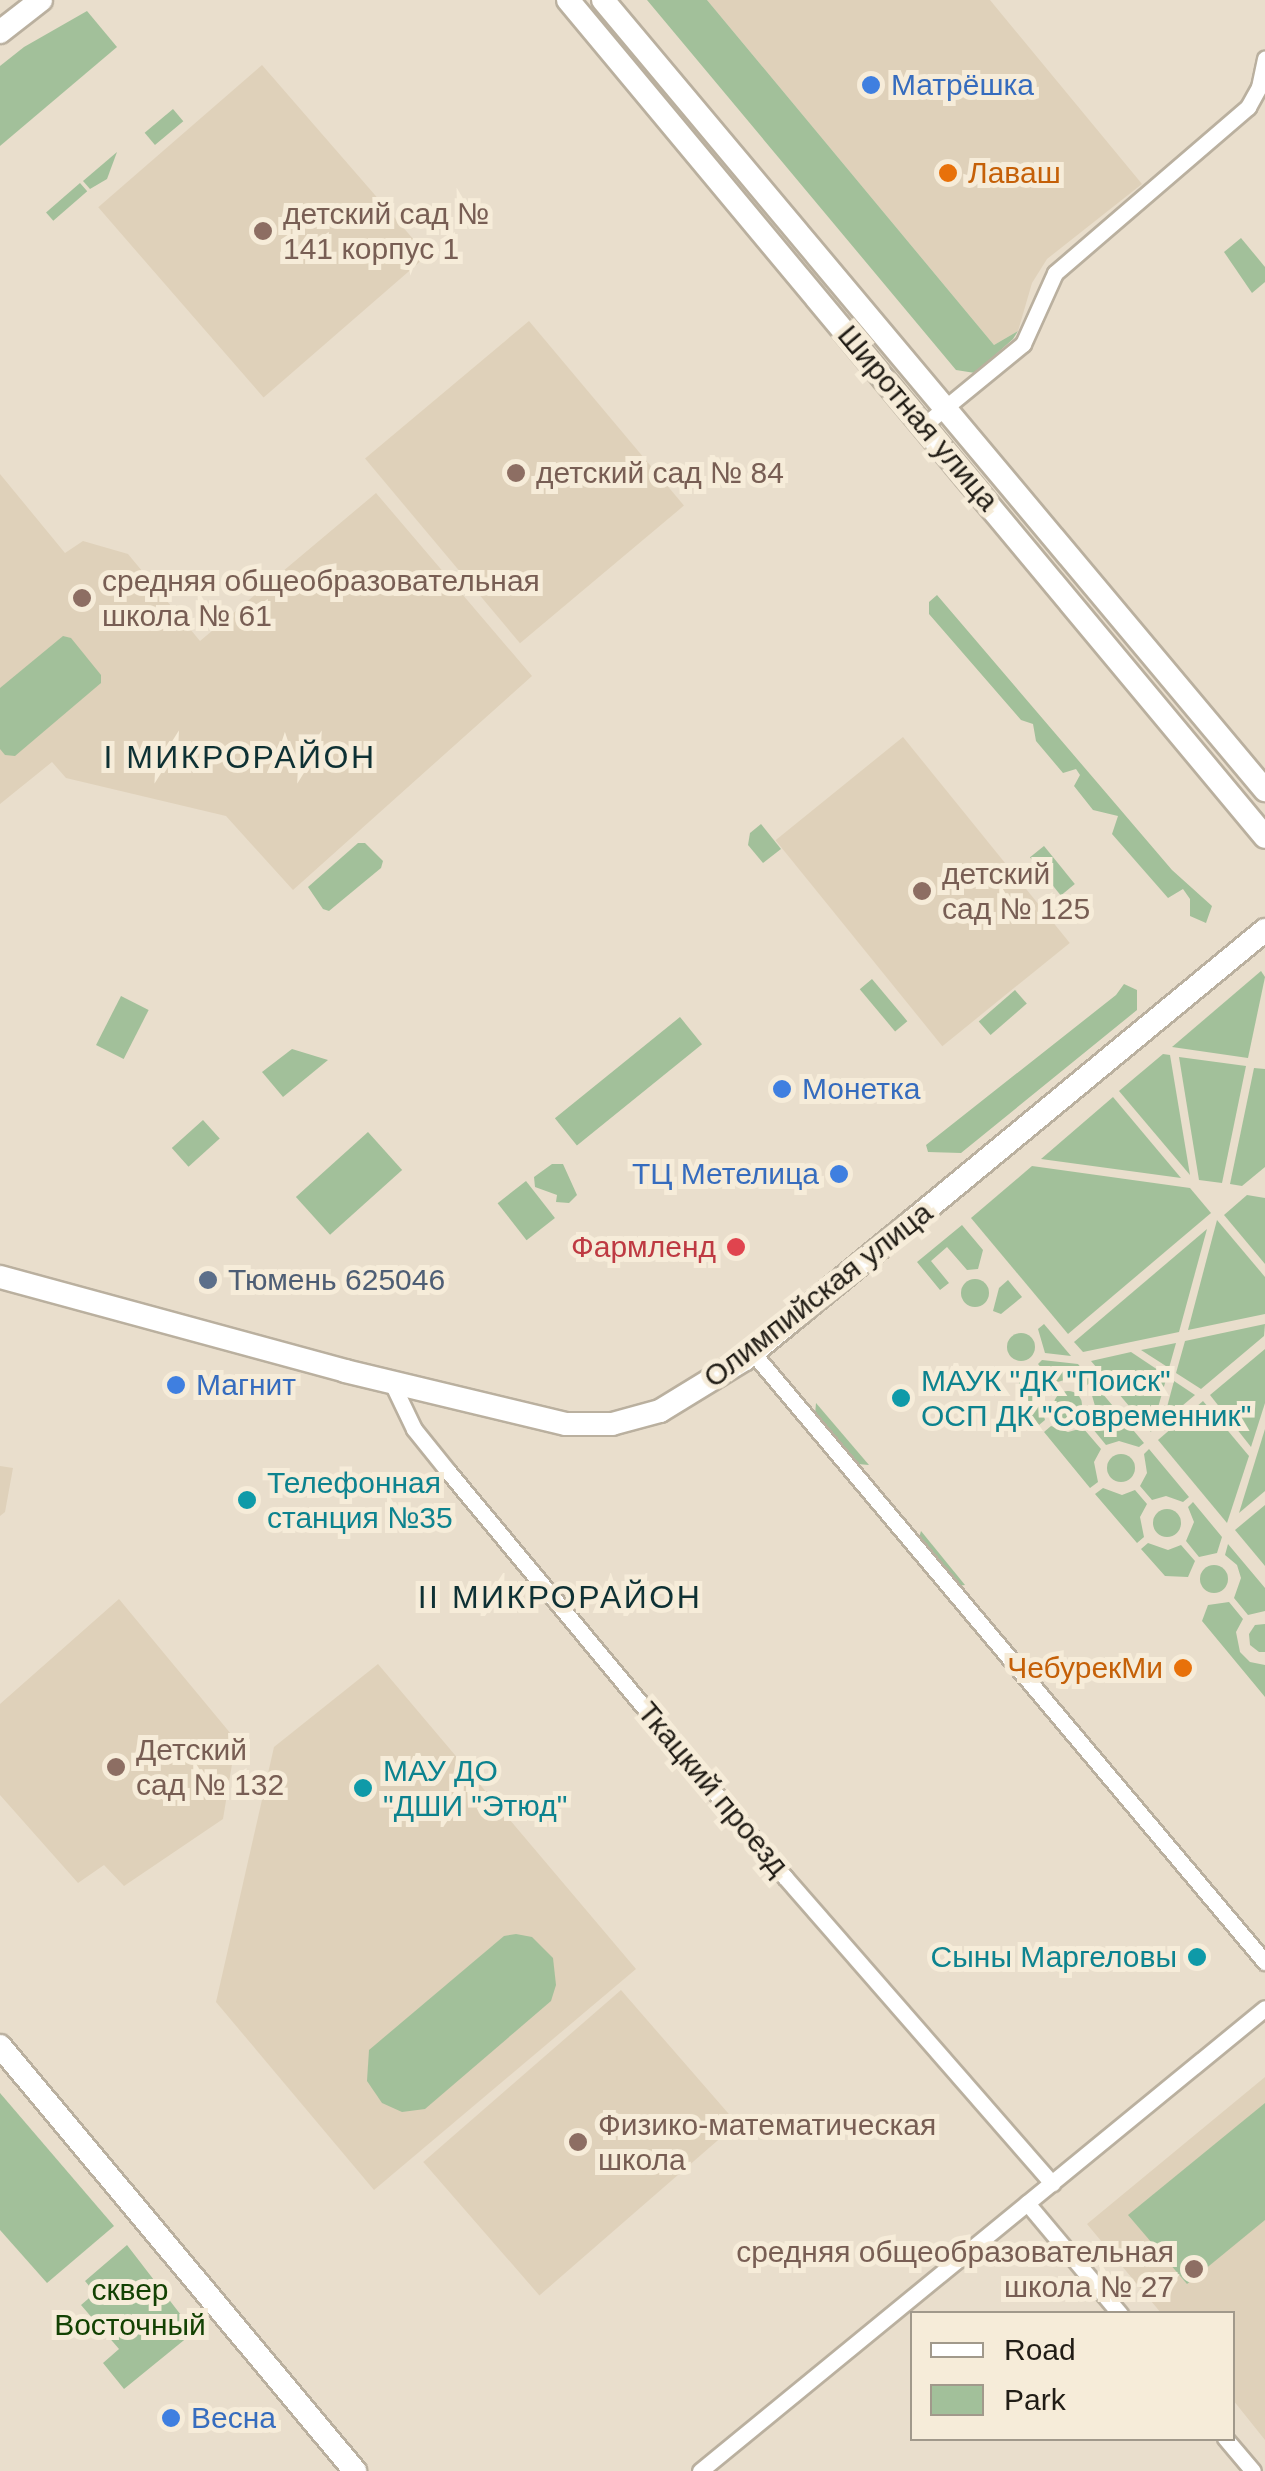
<!DOCTYPE html>
<html>
<head>
<meta charset="utf-8">
<style>
	body { margin:0 }
	#map { position:relative; width:1265px; height:2471px; overflow:hidden; background:#e9decc; font-family:Helvetica,sans-serif }
	div>[style] { position:absolute }
	[style*='--x'] { left:calc(var(--x)*1px); top:calc(var(--y)*1px); width:calc(var(--w)*1px); rotate:calc(var(--a)*1deg) }
	.built>* { inset:0; background:#dfd1ba; transform-origin:0 0 }
	.green>* { inset:0; background:#a2c09a; transform-origin:0 0 }
	.round { border-radius:50% }
	.roads { filter:drop-shadow(2px 0 #bab09f) drop-shadow(-2px 0 #bab09f) drop-shadow(0 2px #bab09f) drop-shadow(0 -2px #bab09f) }
	.street>* { height:15px; margin:-7.5px; padding:0 7.5px; transform-origin:7.5px; border-radius:7.5px; background:#fff }
	.secondary>* { height:22px; margin:-11px; padding:0 11px; transform-origin:11px; border-radius:11px; background:#fff }
	.dots>* { width:28px; height:28px; translate:-50% -50%; box-sizing:border-box; border:5px solid #f6ecd9; border-radius:50% }
	span { translate:-50% -50%; white-space:nowrap; text-align:center; line-height:1.15; -webkit-text-stroke:10px #f6ecd9; paint-order:stroke }
	.shop-label { font-size:30px; color:#366cbe }
	.left { translate:0 -50%; text-align:left }
	.right { translate:-100% -50%; text-align:right }
	.food-label { font-size:30px; color:#c56008 }
	.education-label { font-size:30px; color:#785e54 }
	.street-label { font-size:30px; color:#211d16 }
	.health-label { font-size:30px; color:#be3a42 }
	.service-label { font-size:30px; color:#4e5e75 }
	.culture-label { font-size:30px; color:#0d838f }
	.park-label { font-size:30px; color:#134203 }
	.neighbourhood-label { font-size:32px; color:#0e3134; letter-spacing:2.5px }
	.legend { position:absolute; left:910px; top:2311px; width:325px; height:130px; box-sizing:border-box; background:#f6ecd9; border:2px solid #a1998b; margin:0; padding:12px 18px; list-style:none; font-size:30px; color:#211d16 }
	.legend li { display:flex; align-items:center; gap:20px; height:50px }
	.legend b { width:50px; border:2px solid #a1998b }
</style>
</head>
<body>
<div id="map">
	<div class="built">
		<div style="clip-path:polygon(707px 0,990px 0,1142px 184px,1047px 259px,1032px 283px,1018px 331px,994px 345px)"></div>
		<div style="left:262px;top:65px;width:252px;height:217px;rotate:49deg"></div>
		<div style="left:529px;top:321px;width:241px;height:214px;rotate:50deg"></div>
		<div style="clip-path:polygon(0 474px,65px 553px,83px 541px,128px 554px,200px 641px,376px 493px,532px 676px,293px 890px,226px 816px,66px 778px,52px 762px,0 804px)"></div>
		<div style="left:903px;top:737px;width:265px;height:164px;rotate:51deg"></div>
		<div style="clip-path:polygon(0 1466px,13px 1468px,5px 1512px,0 1516px)"></div>
		<div style="clip-path:polygon(119px 1599px,236px 1740px,223px 1819px,124px 1886px,104px 1865px,78px 1883px,0 1795px,0 1704px)"></div>
		<div style="clip-path:polygon(378px 1664px,636px 1969px,374px 2190px,216px 2002px,274px 1747px)"></div>
		<div style="left:621px;top:1990px;width:177px;height:262px;rotate:49deg"></div>
		<div style="clip-path:polygon(1265px 2077px,1265px 2440px,1233px 2400px,1232px 2314px,1161px 2313px,1087px 2224px)"></div>
	</div>
	<div class="green">
		<div style="clip-path:polygon(647px 0,707px 0,994px 345px,1018px 331px,1013px 339px,975px 373px,956px 370px)"></div>
		<div style="clip-path:polygon(87px 11px,117px 47px,0 146px,0 66px,24px 47px)"></div>
		<div style="left:173px;top:109px;width:16px;height:37px;rotate:50deg"></div>
		<div style="clip-path:polygon(117px 152px,107px 179px,90px 189px,83px 181px)"></div>
		<div style="left:80px;top:183px;width:11px;height:45px;rotate:49deg"></div>
		<div style="clip-path:polygon(1241px 238px,1265px 267px,1265px 282px,1252px 293px,1224px 252px)"></div>
		<div style="clip-path:polygon(937px 595px,1172px 870px,1212px 906px,1206px 923px,1190px 916px,1190px 899px,1183px 889px,1168px 898px,1112px 834px,1118px 816px,1093px 810px,1074px 786px,1080px 775px,1076px 769px,1063px 773px,1036px 741px,1033px 724px,1021px 720px,929px 614px,929px 602px)"></div>
		<div style="clip-path:polygon(63px 636px,71px 638px,101px 675px,101px 683px,15px 756px,5px 755px,0 749px,0 688px)"></div>
		<div style="clip-path:polygon(761px 824px,781px 849px,763px 863px,748px 845px,750px 833px)"></div>
		<div style="clip-path:polygon(358px 843px,365px 843px,383px 861px,381px 868px,329px 911px,323px 909px,308px 887px)"></div>
		<div style="left:1044px;top:846px;width:49px;height:18px;rotate:51deg"></div>
		<div style="clip-path:polygon(1261px 971px,1265px 977px,1248px 1058px,1172px 1047px)"></div>
		<div style="left:872px;top:979px;width:55px;height:16px;rotate:50deg"></div>
		<div style="clip-path:polygon(1124px 984px,1137px 990px,1137px 1010px,961px 1153px,928px 1152px,926px 1145px,1116px 995px)"></div>
		<div style="left:1015px;top:990px;width:18px;height:48px;rotate:49deg"></div>
		<div style="left:121px;top:996px;width:31px;height:55px;rotate:27deg"></div>
		<div style="left:680px;top:1017px;width:35px;height:161px;rotate:51deg"></div>
		<div style="clip-path:polygon(292px 1049px,328px 1060px,283px 1097px,262px 1072px)"></div>
		<div style="clip-path:polygon(1163px 1054px,1170px 1055px,1190px 1175px,1119px 1091px)"></div>
		<div style="clip-path:polygon(1179px 1057px,1246px 1066px,1222px 1183px,1199px 1180px)"></div>
		<div style="clip-path:polygon(1254px 1068px,1265px 1069px,1265px 1167px,1242px 1186px,1230px 1184px)"></div>
		<div style="clip-path:polygon(1113px 1097px,1181px 1178px,1041px 1159px)"></div>
		<div style="left:203px;top:1120px;width:25px;height:42px;rotate:48deg"></div>
		<div style="left:368px;top:1132px;width:51px;height:97px;rotate:48deg"></div>
		<div style="clip-path:polygon(552px 1164px,563px 1164px,577px 1195px,569px 1203px,556px 1202px,557px 1195px,535px 1187px,534px 1177px)"></div>
		<div style="clip-path:polygon(1032px 1166px,1190px 1188px,1211px 1213px,1068px 1334px,971px 1218px)"></div>
		<div style="left:526px;top:1181px;width:47px;height:36px;rotate:52deg"></div>
		<div style="clip-path:polygon(1247px 1195px,1265px 1198px,1265px 1264px,1224px 1215px)"></div>
		<div style="clip-path:polygon(1217px 1220px,1265px 1277px,1265px 1314px,1188px 1330px)"></div>
		<div style="clip-path:polygon(962px 1225px,983px 1250px,978px 1269px,967px 1270px,947px 1247px,931px 1261px,949px 1283px,940px 1290px,917px 1262px)"></div>
		<div style="clip-path:polygon(1207px 1229px,1179px 1332px,1083px 1352px,1074px 1342px)"></div>
		<div class="round" style="left:961px;top:1279px;width:28px;height:28px"></div>
		<div style="clip-path:polygon(1008px 1280px,1022px 1297px,1001px 1314px,993px 1311px,999px 1288px)"></div>
		<div style="clip-path:polygon(1044px 1324px,1071px 1356px,1045px 1353px,1038px 1329px)"></div>
		<div style="clip-path:polygon(1265px 1324px,1264px 1336px,1201px 1389px,1176px 1373px,1185px 1341px)"></div>
		<div class="round" style="left:1007px;top:1333px;width:28px;height:28px"></div>
		<div style="clip-path:polygon(1176px 1343px,1169px 1368px,1141px 1350px)"></div>
		<div style="clip-path:polygon(1265px 1349px,1265px 1403px,1251px 1447px,1210px 1395px)"></div>
		<div style="clip-path:polygon(1131px 1352px,1167px 1376px,1151px 1432px,1091px 1361px)"></div>
		<div style="clip-path:polygon(1042px 1360px,1078px 1364px,1092px 1381px,1086px 1386px,1068px 1379px,1054px 1383px,1038px 1364px)"></div>
		<div style="clip-path:polygon(1033px 1368px,1049px 1387px,1041px 1405px,1045px 1420px,1039px 1425px,1017px 1399px,1021px 1371px)"></div>
		<div style="clip-path:polygon(1174px 1381px,1195px 1395px,1163px 1422px)"></div>
		<div style="clip-path:polygon(1097px 1387px,1144px 1443px,1139px 1447px,1119px 1441px,1106px 1445px,1088px 1423px,1095px 1406px,1091px 1392px)"></div>
		<div class="round" style="left:1054px;top:1391px;width:28px;height:28px"></div>
		<div style="clip-path:polygon(1203px 1401px,1249px 1456px,1227px 1523px,1158px 1440px)"></div>
		<div style="clip-path:polygon(816px 1403px,869px 1465px,858px 1464px,815px 1415px)"></div>
		<div style="clip-path:polygon(1051px 1426px,1068px 1432px,1083px 1428px,1101px 1449px,1094px 1462px,1098px 1482px,1090px 1488px,1044px 1432px)"></div>
		<div style="clip-path:polygon(1265px 1429px,1265px 1491px,1239px 1513px)"></div>
		<div style="clip-path:polygon(1149px 1449px,1189px 1497px,1183px 1502px,1166px 1496px,1152px 1500px,1140px 1486px,1147px 1473px,1144px 1454px)"></div>
		<div class="round" style="left:1107px;top:1454px;width:28px;height:28px"></div>
		<div style="clip-path:polygon(1103px 1488px,1122px 1495px,1135px 1490px,1147px 1504px,1140px 1517px,1144px 1537px,1137px 1543px,1095px 1494px)"></div>
		<div style="clip-path:polygon(1193px 1502px,1222px 1537px,1217px 1553px,1199px 1557px,1186px 1541px,1194px 1522px,1188px 1507px)"></div>
		<div style="clip-path:polygon(1265px 1505px,1265px 1566px,1235px 1530px)"></div>
		<div class="round" style="left:1153px;top:1509px;width:28px;height:28px"></div>
		<div style="clip-path:polygon(921px 1531px,965px 1585px,957px 1586px,919px 1538px)"></div>
		<div style="clip-path:polygon(1148px 1543px,1168px 1550px,1181px 1545px,1195px 1561px,1188px 1577px,1165px 1576px,1141px 1549px)"></div>
		<div style="clip-path:polygon(1228px 1544px,1265px 1588px,1265px 1611px,1248px 1615px,1234px 1598px,1241px 1578px,1237px 1565px,1225px 1555px)"></div>
		<div class="round" style="left:1200px;top:1565px;width:28px;height:28px"></div>
		<div style="clip-path:polygon(1229px 1602px,1243px 1619px,1236px 1632px,1240px 1652px,1250px 1662px,1265px 1665px,1265px 1697px,1202px 1621px,1208px 1605px)"></div>
		<div style="clip-path:polygon(1265px 1624px,1265px 1652px,1259px 1652px,1250px 1645px,1249px 1634px,1255px 1625px)"></div>
		<div style="clip-path:polygon(516px 1934px,532px 1937px,553px 1958px,556px 1985px,551px 2001px,425px 2109px,402px 2112px,382px 2103px,367px 2081px,369px 2050px,504px 1936px)"></div>
		<div style="clip-path:polygon(0 2093px,114px 2226px,47px 2283px,0 2230px)"></div>
		<div style="clip-path:polygon(1265px 2103px,1265px 2220px,1187px 2284px,1128px 2215px)"></div>
		<div style="clip-path:polygon(127px 2245px,194px 2332px,124px 2389px,103px 2363px,119px 2349px,81px 2305px,95px 2293px,85px 2281px)"></div>
	</div>
	<div class="roads">
		<div class="street">
			<div style="--x:924;--y:425;--w:128;--a:-39.3"></div>
			<div style="--x:1023;--y:344;--w:78;--a:-65.7"></div>
			<div style="--x:1055;--y:273;--w:255;--a:-40.7"></div>
			<div style="--x:1248;--y:107;--w:23;--a:-61"></div>
			<div style="--x:1259;--y:87;--w:29;--a:-78"></div>
			<div style="--x:753;--y:1353;--w:796;--a:49.95"></div>
			<div style="--x:392;--y:1383;--w:51;--a:64.4"></div>
			<div style="--x:414;--y:1429;--w:53;--a:51.2"></div>
			<div style="--x:447;--y:1470;--w:528;--a:50.31"></div>
			<div style="--x:784;--y:1876;--w:408;--a:48.9"></div>
			<div style="--x:1027;--y:2203;--w:145;--a:50"></div>
			<div style="--x:1225;--y:2438;--w:43;--a:49.7"></div>
			<div style="--x:700;--y:2471;--w:730;--a:-39.33"></div>
		</div>
		<div class="secondary">
			<div style="--x:568;--y:0;--w:1089;--a:50.21"></div>
			<div style="--x:603;--y:0;--w:1031;--a:50.04"></div>
			<div style="--x:0;--y:32;--w:52;--a:-38"></div>
			<div style="--x:0;--y:1277;--w:358;--a:15.2"></div>
			<div style="--x:345;--y:1371;--w:227;--a:13.5"></div>
			<div style="--x:566;--y:1424;--w:46;--a:0"></div>
			<div style="--x:612;--y:1424;--w:50;--a:-15.2"></div>
			<div style="--x:660;--y:1411;--w:100;--a:-31.5"></div>
			<div style="--x:745;--y:1359;--w:674;--a:-39.52"></div>
			<div style="--x:0;--y:2046;--w:554;--a:50.13"></div>
		</div>
	</div>
	<div class="dots">
		<div style="left:871px;top:85px;background:#3f7fe0"></div>
		<div style="left:948px;top:173px;background:#e8710a"></div>
		<div style="left:263px;top:231px;background:#8d6e63"></div>
		<div style="left:516px;top:473px;background:#8d6e63"></div>
		<div style="left:82px;top:598px;background:#8d6e63"></div>
		<div style="left:922px;top:891px;background:#8d6e63"></div>
		<div style="left:782px;top:1089px;background:#3f7fe0"></div>
		<div style="left:839px;top:1174px;background:#3f7fe0"></div>
		<div style="left:736px;top:1247px;background:#e0444e"></div>
		<div style="left:208px;top:1280px;background:#5c6f8a"></div>
		<div style="left:176px;top:1385px;background:#3f7fe0"></div>
		<div style="left:901px;top:1398px;background:#0f9aa8"></div>
		<div style="left:247px;top:1500px;background:#0f9aa8"></div>
		<div style="left:1183px;top:1668px;background:#e8710a"></div>
		<div style="left:116px;top:1767px;background:#8d6e63"></div>
		<div style="left:363px;top:1788px;background:#0f9aa8"></div>
		<div style="left:1197px;top:1957px;background:#0f9aa8"></div>
		<div style="left:578px;top:2142px;background:#8d6e63"></div>
		<div style="left:1194px;top:2269px;background:#8d6e63"></div>
		<div style="left:171px;top:2418px;background:#3f7fe0"></div>
	</div>
	<div class="shop-label">
		<span class="left" style="left:891px;top:85px">Матрёшка</span>
		<span class="left" style="left:802px;top:1089px">Монетка</span>
		<span class="right" style="left:819px;top:1174px">ТЦ Метелица</span>
		<span class="left" style="left:196px;top:1385px">Магнит</span>
		<span class="left" style="left:191px;top:2418px">Весна</span>
	</div>
	<div class="food-label">
		<span class="left" style="left:968px;top:173px">Лаваш</span>
		<span class="right" style="left:1163px;top:1668px">ЧебурекМи</span>
	</div>
	<div class="education-label">
		<span class="left" style="left:283px;top:231px">детский сад №<br>141 корпус 1</span>
		<span class="left" style="left:536px;top:473px">детский сад № 84</span>
		<span class="left" style="left:102px;top:598px">средняя общеобразовательная<br>школа № 61</span>
		<span class="left" style="left:942px;top:891px">детский<br>сад № 125</span>
		<span class="left" style="left:136px;top:1767px">Детский<br>сад № 132</span>
		<span class="left" style="left:598px;top:2142px">Физико-математическая<br>школа</span>
		<span class="right" style="left:1174px;top:2269px">средняя общеобразовательная<br>школа № 27</span>
	</div>
	<div class="street-label">
		<span style="left:918px;top:418px;rotate:50deg">Широтная улица</span>
		<span style="left:818px;top:1295px;rotate:-38deg">Олимпийская улица</span>
		<span style="left:713px;top:1789px;rotate:50deg">Ткацкий проезд</span>
	</div>
	<div class="health-label">
		<span class="right" style="left:716px;top:1247px">Фармленд</span>
	</div>
	<div class="service-label">
		<span class="left" style="left:228px;top:1280px">Тюмень 625046</span>
	</div>
	<div class="culture-label">
		<span class="left" style="left:921px;top:1398px">МАУК "ДК "Поиск"<br>ОСП ДК "Современник"</span>
		<span class="left" style="left:267px;top:1500px">Телефонная<br>станция №35</span>
		<span class="left" style="left:383px;top:1788px">МАУ ДО<br>"ДШИ "Этюд"</span>
		<span class="right" style="left:1177px;top:1957px">Сыны Маргеловы</span>
	</div>
	<div class="park-label">
		<span style="left:130px;top:2307px">сквер<br>Восточный</span>
	</div>
	<div class="neighbourhood-label">
		<span style="left:240px;top:757px">I МИКРОРАЙОН</span>
		<span style="left:560px;top:1597px">II МИКРОРАЙОН</span>
	</div>
	<ul class="legend">
	<li><b style="height:12px;background:#fff"></b>Road</li>
	<li><b style="height:28px;background:#a2c09a"></b>Park</li>
	</ul>
</div>
</body>
</html>
